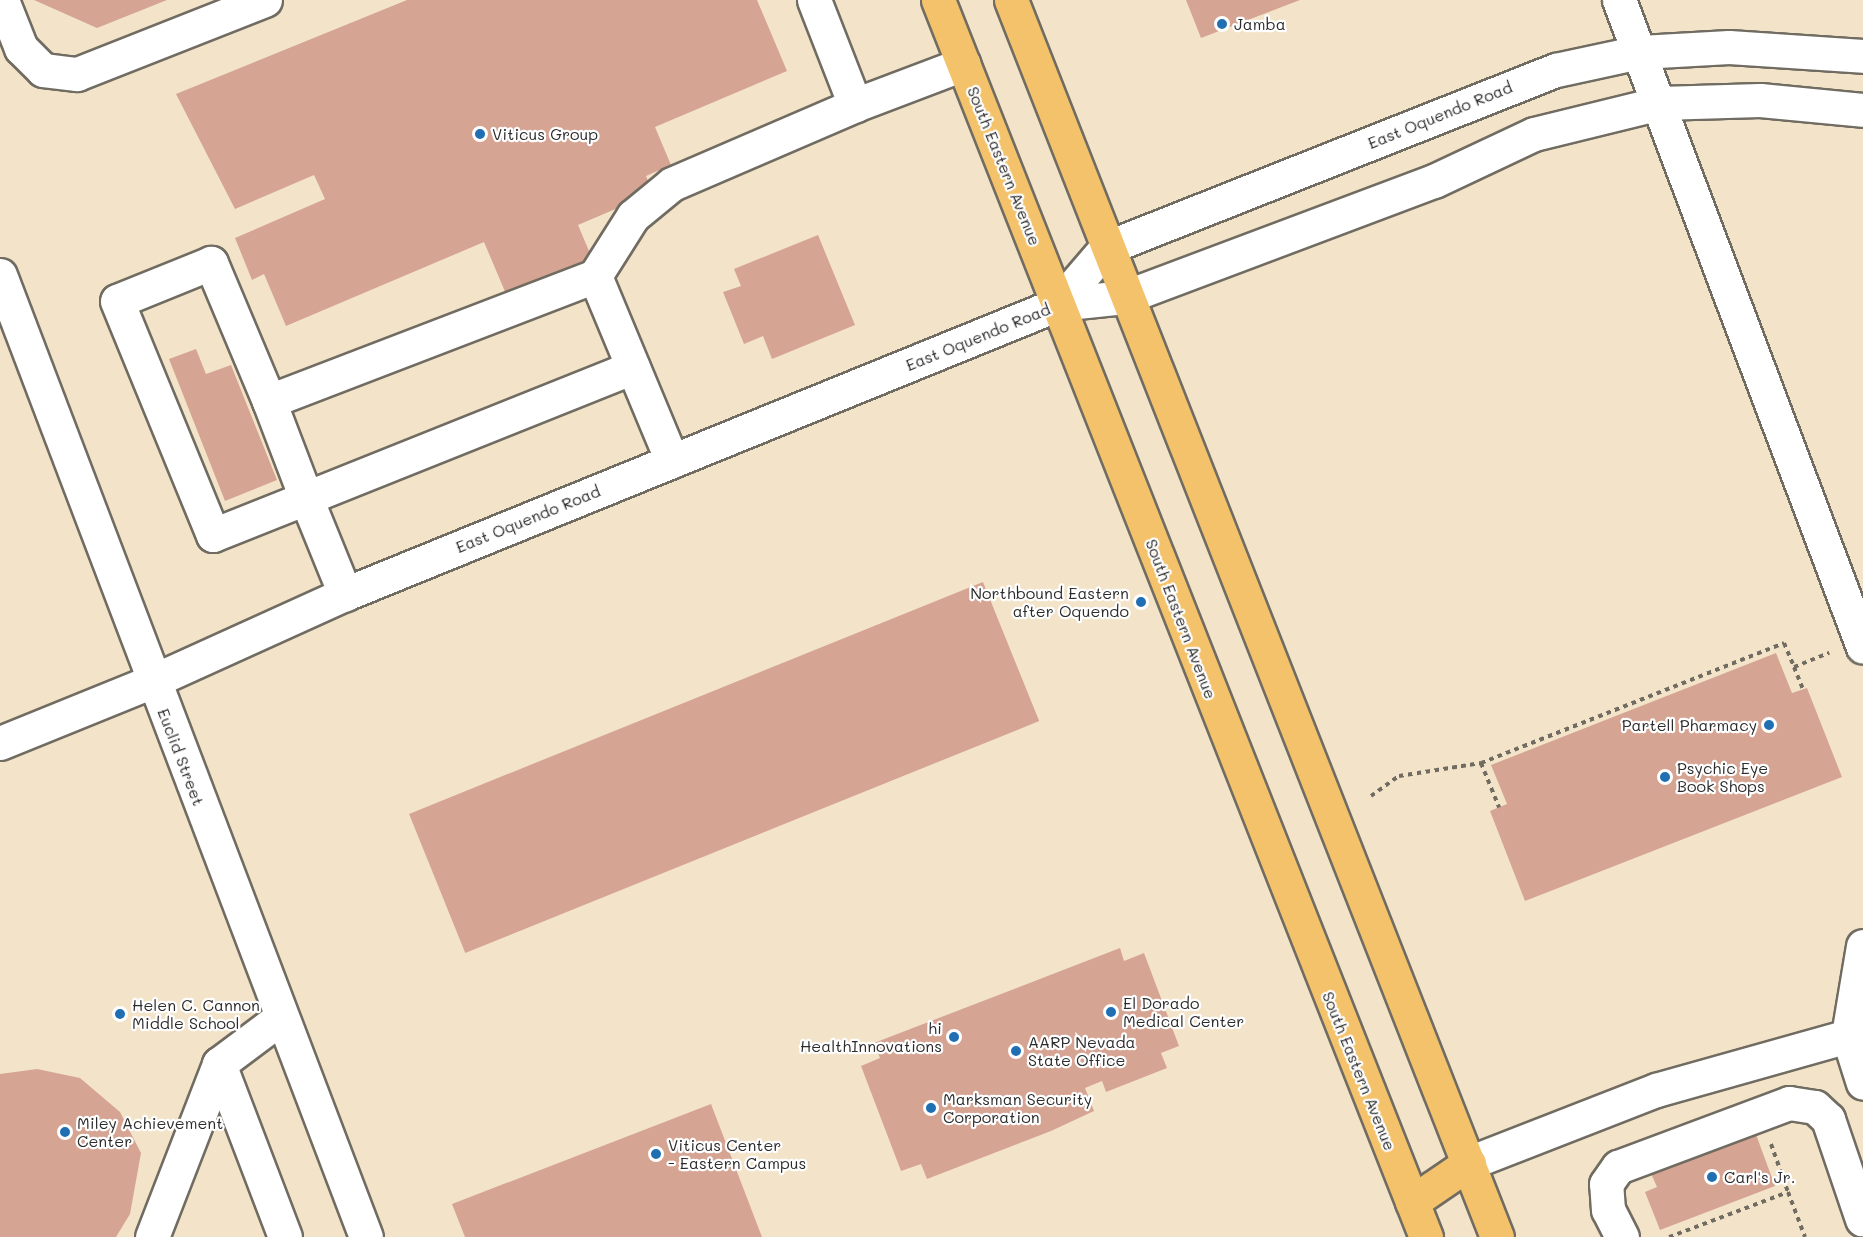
<!DOCTYPE html>
<html>
<head>
<meta charset="utf-8">
<style>
	body { margin:0 }
	#map { position:relative; width:1863px; height:1237px; overflow:hidden; background:#f3e4c9; font-family:Mali,sans-serif }
	div>[style] { position:absolute }
	[style*='--x'] { left:calc(var(--x)*1px); top:calc(var(--y)*1px); width:calc(var(--w)*1px); rotate:calc(var(--a)*1deg) }
	.building>* { inset:0; background:#d6a493; transform-origin:0 0 }
	.path>* { height:4px; margin-top:-2px; transform-origin:0; background:repeating-linear-gradient(90deg,#716c62 0 4.5px,transparent 0 9px) }
	.roads { filter:drop-shadow(2px 0 #716c62) drop-shadow(-2px 0 #716c62) drop-shadow(0 2px #716c62) drop-shadow(0 -2px #716c62) }
	.minor>* { height:33px; margin:-16.5px; padding:0 16.5px; transform-origin:16.5px; border-radius:16.5px; background:#fff }
	.major>* { height:33px; margin:-16.5px; padding:0 16.5px; transform-origin:16.5px; border-radius:16.5px; background:#f3c26a }
	.dots>* { width:16px; height:16px; translate:-50% -50%; box-sizing:border-box; border:3px solid #fff; border-radius:50% }
	span { translate:-50% -50%; white-space:nowrap; text-align:center; line-height:1.15; -webkit-text-stroke:4.5px #fff; paint-order:stroke }
	.poi-label { font-size:16px; color:#2b2b2b }
	.left { translate:0 -50%; text-align:left }
	.right { translate:-100% -50%; text-align:right }
	.street-label { font-size:16px; color:#2b2b2b }
</style>
</head>
<body>
<div id="map">
	<div class="building">
		<div style="clip-path:polygon(34px 0,167px 0,97px 28px)"></div>
		<div style="clip-path:polygon(407px 0,757px 0,787px 71px,655px 127px,671px 165px,646px 176px,653px 193px,578px 225px,595px 265px,509px 301px,484px 242px,286px 326px,264px 274px,252px 280px,235px 238px,325px 199px,314px 175px,235px 209px,176px 94px)"></div>
		<div style="clip-path:polygon(1186px 0,1300px 0,1201px 38px)"></div>
		<div style="clip-path:polygon(818px 235px,855px 325px,772px 359px,763px 336px,744px 344px,723px 292px,741px 286px,734px 269px)"></div>
		<div style="clip-path:polygon(196px 349px,206px 374px,231px 365px,277px 480px,225px 501px,169px 359px)"></div>
		<div style="left:983px;top:582px;width:150px;height:619px;rotate:68deg"></div>
		<div style="clip-path:polygon(1776px 653px,1792px 693px,1807px 688px,1842px 777px,1525px 901px,1490px 811px,1507px 804px,1491px 765px)"></div>
		<div style="clip-path:polygon(1120px 948px,1124px 961px,1144px 953px,1179px 1046px,1161px 1053px,1167px 1068px,1106px 1092px,1102px 1081px,1085px 1088px,1094px 1111px,1051px 1131px,927px 1179px,921px 1164px,901px 1171px,861px 1066px,880px 1058px,874px 1043px)"></div>
		<div style="clip-path:polygon(37px 1069px,80px 1078px,120px 1112px,141px 1153px,130px 1214px,116px 1237px,0 1237px,0 1074px)"></div>
		<div style="clip-path:polygon(711px 1104px,762px 1237px,465px 1237px,452px 1204px)"></div>
		<div style="clip-path:polygon(1754px 1129px,1775px 1186px,1660px 1230px,1645px 1192px,1657px 1187px,1649px 1169px)"></div>
	</div>
	<div class="path">
		<div style="--x:1794;--y:667;--w:24;--a:68"></div>
		<div style="--x:1481;--y:763;--w:48;--a:67.8"></div>
		<div style="--x:1371;--y:796;--w:34;--a:-36"></div>
		<div style="--x:1399;--y:776;--w:83;--a:-9"></div>
		<div style="--x:1481;--y:763;--w:326;--a:-21.6"></div>
		<div style="--x:1784;--y:643;--w:26;--a:67"></div>
		<div style="--x:1794;--y:667;--w:38;--a:-22"></div>
		<div style="--x:1771;--y:1144;--w:51;--a:70.5"></div>
		<div style="--x:1669;--y:1237;--w:127;--a:-20.7"></div>
		<div style="--x:1788;--y:1192;--w:48;--a:69.3"></div>
	</div>
	<div class="roads">
		<div class="minor">
			<div style="--x:2;--y:0;--w:52;--a:68.4"></div>
			<div style="--x:21;--y:48;--w:31;--a:45"></div>
			<div style="--x:43;--y:70;--w:34;--a:7"></div>
			<div style="--x:77;--y:74;--w:202;--a:-21.5"></div>
			<div style="--x:814;--y:0;--w:113;--a:68.7"></div>
			<div style="--x:855;--y:105;--w:116;--a:-20.8"></div>
			<div style="--x:1619;--y:0;--w:691;--a:69.34"></div>
			<div style="--x:0;--y:275;--w:1029;--a:69.17"></div>
			<div style="--x:595;--y:276;--w:349;--a:159"></div>
			<div style="--x:269;--y:401;--w:104;--a:69.1"></div>
			<div style="--x:306;--y:498;--w:352;--a:-21.8"></div>
			<div style="--x:1058;--y:304;--w:74;--a:-49.4"></div>
			<div style="--x:1106;--y:248;--w:484;--a:-21.6"></div>
			<div style="--x:1556;--y:70;--w:86;--a:-12.1"></div>
			<div style="--x:1640;--y:52;--w:89;--a:-3.2"></div>
			<div style="--x:1729;--y:47;--w:134;--a:3.8"></div>
			<div style="--x:269;--y:401;--w:150;--a:-112.8"></div>
			<div style="--x:211;--y:263;--w:101;--a:158"></div>
			<div style="--x:117;--y:301;--w:253;--a:67.7"></div>
			<div style="--x:213;--y:535;--w:100;--a:-21.7"></div>
			<div style="--x:306;--y:498;--w:104;--a:67.9"></div>
			<div style="--x:672;--y:461;--w:200;--a:-112.6"></div>
			<div style="--x:595;--y:276;--w:71;--a:-57.7"></div>
			<div style="--x:633;--y:216;--w:50;--a:-39.4"></div>
			<div style="--x:672;--y:184;--w:199;--a:-23.3"></div>
			<div style="--x:0;--y:743;--w:165;--a:-22.1"></div>
			<div style="--x:153;--y:681;--w:211;--a:-24.4"></div>
			<div style="--x:345;--y:594;--w:770;--a:-22.13"></div>
			<div style="--x:1058;--y:304;--w:67;--a:-6"></div>
			<div style="--x:1125;--y:297;--w:330;--a:-20.6"></div>
			<div style="--x:1434;--y:181;--w:110;--a:-25.2"></div>
			<div style="--x:1534;--y:134;--w:130;--a:-13.8"></div>
			<div style="--x:1660;--y:103;--w:100;--a:-1.7"></div>
			<div style="--x:1760;--y:100;--w:103;--a:5.5"></div>
			<div style="--x:1863;--y:946;--w:91;--a:99.5"></div>
			<div style="--x:1848;--y:1036;--w:49;--a:72.3"></div>
			<div style="--x:219;--y:1064;--w:185;--a:69.1"></div>
			<div style="--x:1469;--y:1163;--w:201;--a:-21.3"></div>
			<div style="--x:1656;--y:1090;--w:199;--a:-15.7"></div>
			<div style="--x:1848;--y:1036;--w:15;--a:8"></div>
			<div style="--x:152;--y:1237;--w:186;--a:-68.8"></div>
			<div style="--x:219;--y:1064;--w:75;--a:-36.9"></div>
			<div style="--x:1622;--y:1237;--w:30;--a:-117"></div>
			<div style="--x:1608;--y:1210;--w:26;--a:-94"></div>
			<div style="--x:1606;--y:1184;--w:21;--a:-55"></div>
			<div style="--x:1618;--y:1167;--w:183;--a:-20.5"></div>
			<div style="--x:1789;--y:1103;--w:26;--a:9"></div>
			<div style="--x:1815;--y:1107;--w:18;--a:43"></div>
			<div style="--x:1828;--y:1119;--w:106;--a:71.2"></div>
		</div>
		<div class="major">
			<div style="--x:938;--y:0;--w:1330;--a:68.47"></div>
			<div style="--x:1011;--y:0;--w:1329;--a:68.55"></div>
			<div style="--x:1412;--y:1202;--w:69;--a:-34.4"></div>
		</div>
	</div>
	<div class="dots">
		<div style="left:1222px;top:24px;background:#1f6fb2"></div>
		<div style="left:480px;top:134px;background:#1f6fb2"></div>
		<div style="left:1141px;top:602px;background:#1f6fb2"></div>
		<div style="left:1769px;top:725px;background:#1f6fb2"></div>
		<div style="left:1665px;top:777px;background:#1f6fb2"></div>
		<div style="left:1111px;top:1012px;background:#1f6fb2"></div>
		<div style="left:120px;top:1014px;background:#1f6fb2"></div>
		<div style="left:954px;top:1037px;background:#1f6fb2"></div>
		<div style="left:1016px;top:1051px;background:#1f6fb2"></div>
		<div style="left:931px;top:1108px;background:#1f6fb2"></div>
		<div style="left:65px;top:1132px;background:#1f6fb2"></div>
		<div style="left:656px;top:1154px;background:#1f6fb2"></div>
		<div style="left:1712px;top:1177px;background:#1f6fb2"></div>
	</div>
	<div class="poi-label">
		<span class="left" style="left:1234px;top:24px">Jamba</span>
		<span class="left" style="left:492px;top:134px">Viticus Group</span>
		<span class="right" style="left:1129px;top:602px">Northbound Eastern<br>after Oquendo</span>
		<span class="right" style="left:1757px;top:725px">Partell Pharmacy</span>
		<span class="left" style="left:1677px;top:777px">Psychic Eye<br>Book Shops</span>
		<span class="left" style="left:1123px;top:1012px">El Dorado<br>Medical Center</span>
		<span class="left" style="left:132px;top:1014px">Helen C. Cannon<br>Middle School</span>
		<span class="right" style="left:942px;top:1037px">hi<br>HealthInnovations</span>
		<span class="left" style="left:1028px;top:1051px">AARP Nevada<br>State Office</span>
		<span class="left" style="left:943px;top:1108px">Marksman Security<br>Corporation</span>
		<span class="left" style="left:77px;top:1132px">Miley Achievement<br>Center</span>
		<span class="left" style="left:668px;top:1154px">Viticus Center<br>- Eastern Campus</span>
		<span class="left" style="left:1724px;top:1177px">Carl's Jr.</span>
	</div>
	<div class="street-label">
		<span style="left:1440px;top:115px;rotate:-22deg">East Oquendo Road</span>
		<span style="left:1004px;top:166px;rotate:68deg">South Eastern Avenue</span>
		<span style="left:978px;top:337px;rotate:-22deg">East Oquendo Road</span>
		<span style="left:528px;top:519px;rotate:-22deg">East Oquendo Road</span>
		<span style="left:1181px;top:619px;rotate:69deg">South Eastern Avenue</span>
		<span style="left:181px;top:757px;rotate:69deg">Euclid Street</span>
		<span style="left:1359px;top:1071px;rotate:68deg">South Eastern Avenue</span>
	</div>
</div>
</body>
</html>
